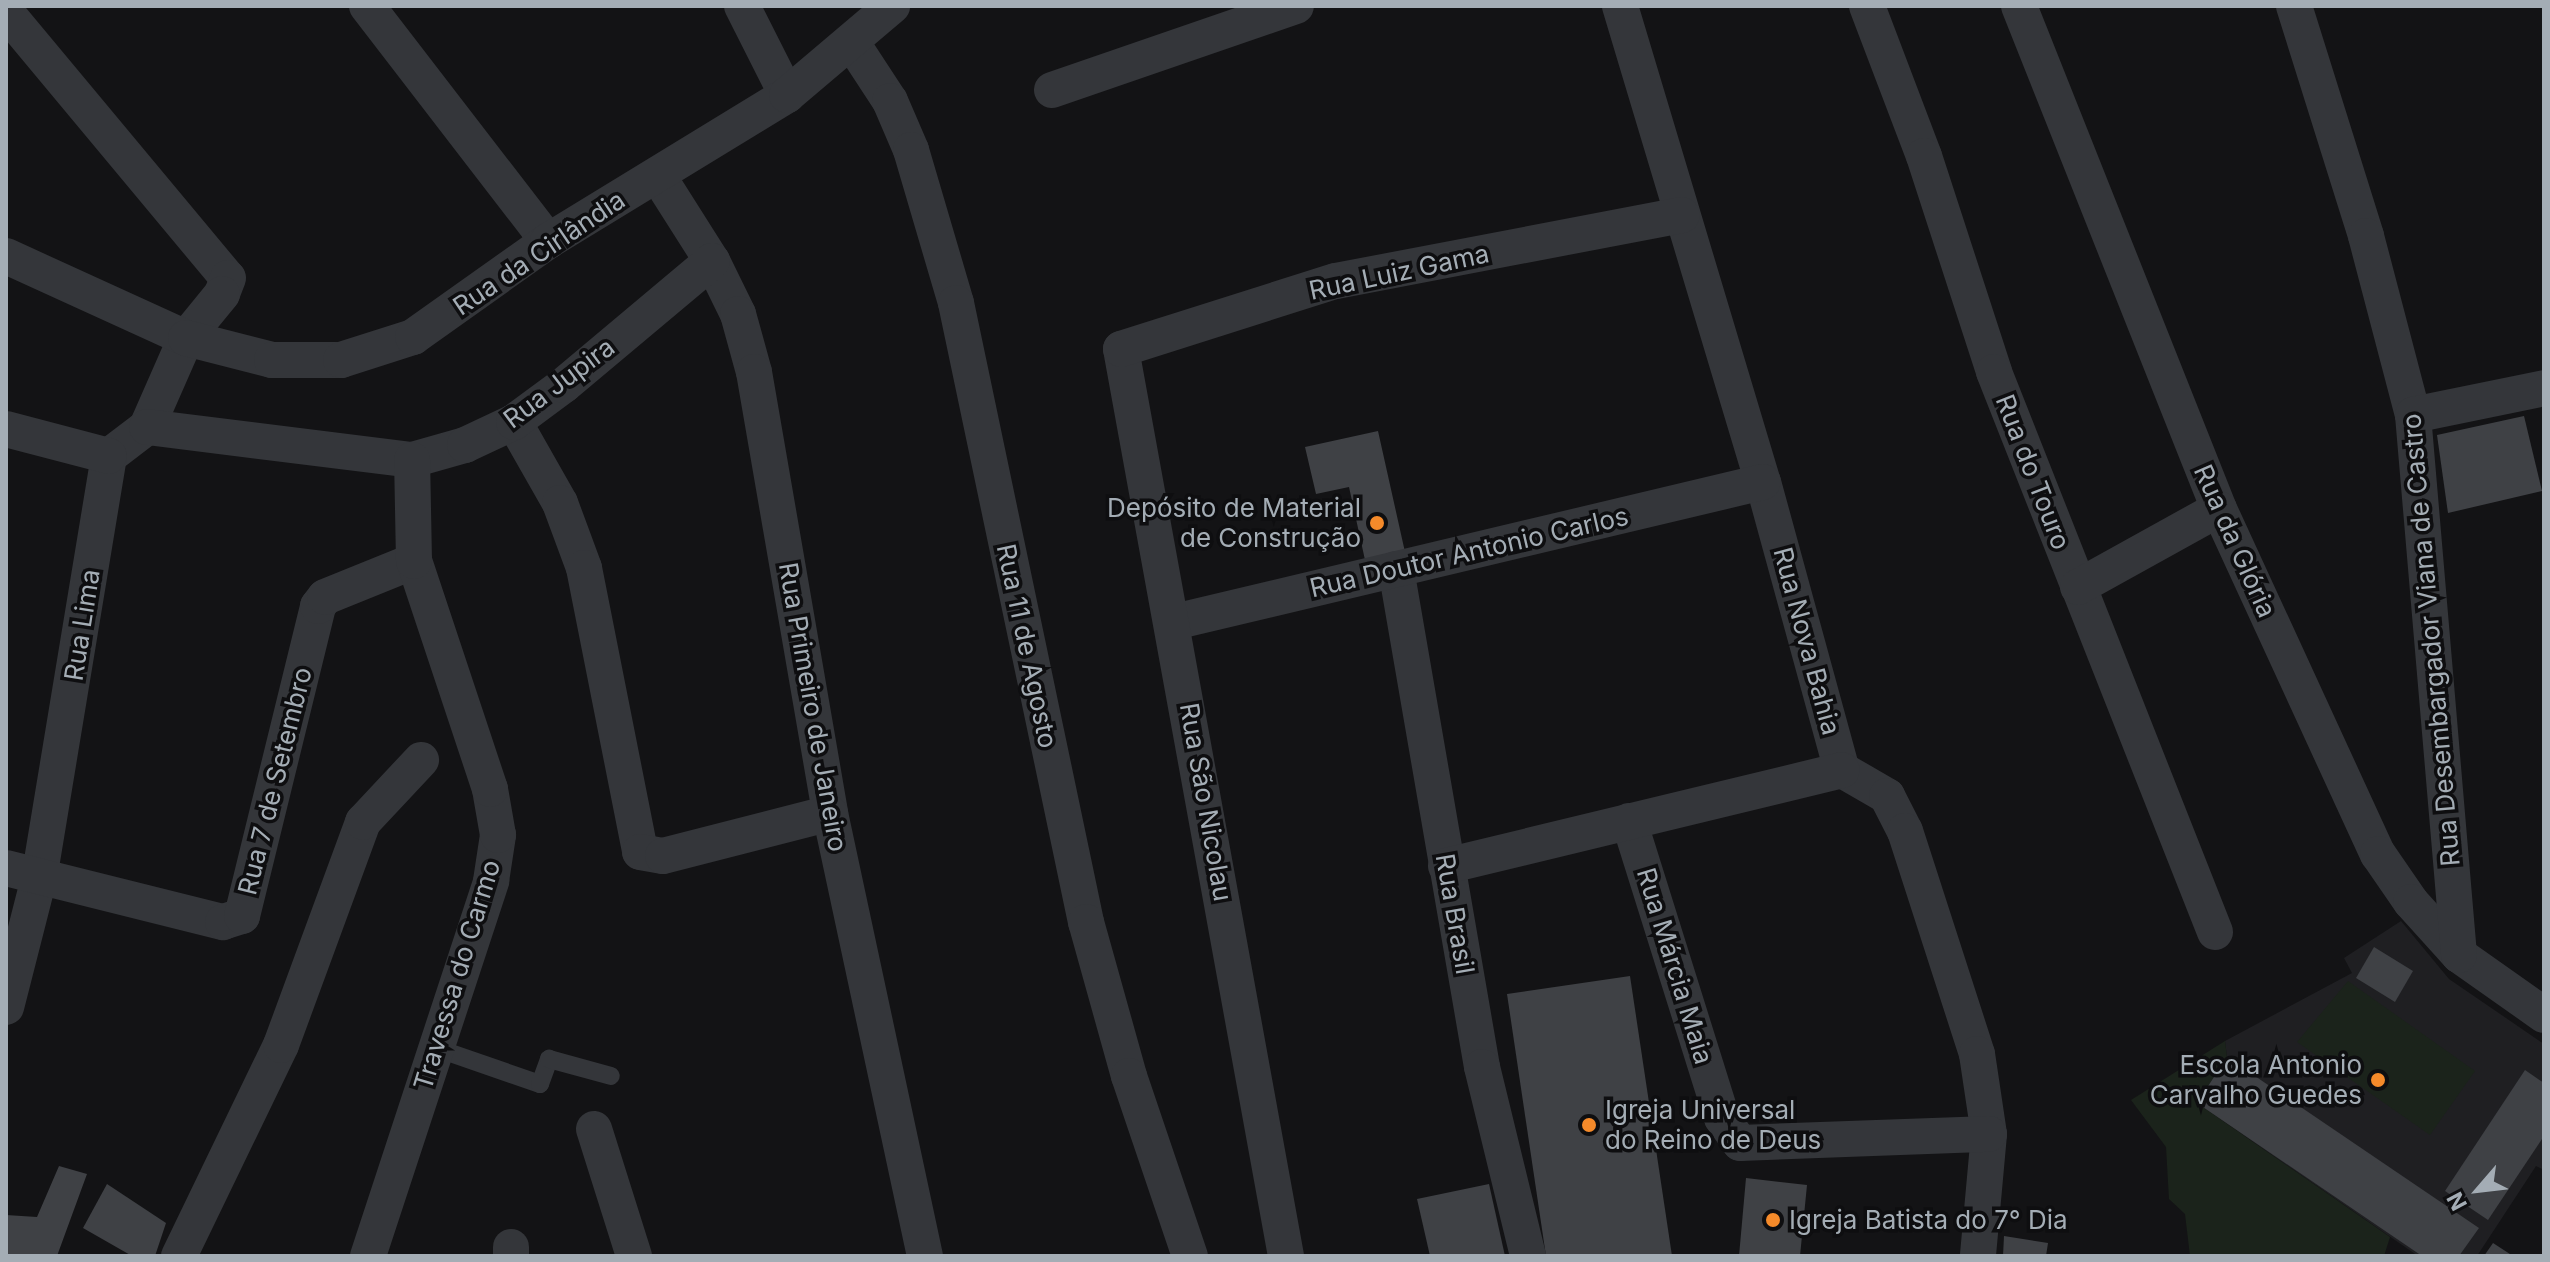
<!DOCTYPE html>
<meta charset="utf-8">
<style>
body{margin:0}
#map{position:relative;width:2550px;height:1262px;overflow:hidden;background:#131315;font-family:Inter,sans-serif}
div>[style]{position:absolute}
.built>*{inset:0;background:#1f1f22}
.green>*{inset:0;background:#1b231b}
.building>*{inset:0;background:#3f4145}
.service>*{height:18px;margin:-9px;padding:0 9px;transform-origin:9px;border-radius:9px;background:#34363a}
.minor>*{height:36px;margin:-18px;padding:0 18px;transform-origin:18px;border-radius:18px;background:#34363a}
.dots>*{width:22px;height:22px;translate:-50% -50%;box-sizing:border-box;border:4px solid #0e0e10;border-radius:50%}
span{translate:-50% -50%;white-space:nowrap;text-align:center;line-height:1.15;-webkit-text-stroke:7px #0e0e10;paint-order:stroke}
.street-label{font-size:26px;color:#a4adb5}
.poi-label{font-size:26px;color:#a4adb5}
.right{translate:-100% -50%;text-align:right}
.left{translate:0 -50%;text-align:left}
.frame{position:absolute;inset:0;border:8px solid #a4adb5;pointer-events:none}
.north{position:absolute;left:2438px;top:1150px;width:80px;height:80px;-webkit-text-stroke:6px #0e0e10;paint-order:stroke;rotate:242deg;font-size:22px;font-weight:700;line-height:32px;text-align:center;color:#a4adb5}
.north::after{content:'';display:block;margin:auto;width:28px;height:36px;background:#a4adb5;clip-path:polygon(50% 0,100% 100%,50% 72%,0 100%)}
</style>
<div id="map">
<div class="built">
<i style="clip-path:polygon(2401px 921px,2449px 979px,2544px 1044px,2544px 1170px,2536px 1166px,2477px 1256px,2418px 1256px,2197px 1103px,2227px 1057px,2225px 1041px,2352px 973px,2344px 958px)"></i>
</div>
<div class="green">
<i style="clip-path:polygon(2348px 981px,2475px 1071px,2430px 1135px,2297px 1042px)"></i>
<i style="clip-path:polygon(2225px 1041px,2227px 1057px,2197px 1103px,2390px 1237px,2384px 1256px,2190px 1256px,2185px 1214px,2169px 1199px,2166px 1147px,2131px 1100px)"></i>
</div>
<div class="building">
<i style="clip-path:polygon(2524px 416px,2542px 491px,2448px 513px,2437px 435px)"></i>
<i style="clip-path:polygon(1378px 431px,1405px 552px,1365px 560px,1349px 487px,1316px 494px,1305px 447px)"></i>
<i style="clip-path:polygon(2374px 947px,2413px 971px,2395px 1002px,2356px 978px)"></i>
<i style="clip-path:polygon(1630px 976px,1672px 1256px,1546px 1256px,1507px 994px)"></i>
<i style="clip-path:polygon(2227px 1057px,2479px 1228px,2459px 1256px,2422px 1256px,2197px 1103px)"></i>
<i style="clip-path:polygon(2525px 1070px,2544px 1083px,2544px 1136px,2488px 1220px,2445px 1191px)"></i>
<i style="clip-path:polygon(59px 1166px,87px 1174px,57px 1256px,6px 1256px,6px 1215px,37px 1217px)"></i>
<i style="clip-path:polygon(1746px 1178px,1807px 1185px,1800px 1256px,1739px 1256px)"></i>
<i style="clip-path:polygon(107px 1184px,166px 1223px,155px 1256px,132px 1256px,83px 1228px)"></i>
<i style="clip-path:polygon(1489px 1184px,1505px 1256px,1430px 1256px,1417px 1199px)"></i>
<i style="clip-path:polygon(2004px 1236px,2048px 1243px,2046px 1256px,2003px 1256px)"></i>
<i style="clip-path:polygon(2493px 1243px,2513px 1256px,2484px 1256px)"></i>
</div>
<div class="service">
<i style="left:436px;top:1048px;width:110px;rotate:19.1deg"></i>
<i style="left:540px;top:1084px;width:27px;rotate:-70deg"></i>
<i style="left:549px;top:1059px;width:64px;rotate:15.3deg"></i>
</div>
<div class="minor">
<i style="left:367px;top:6px;width:297px;rotate:52.4deg"></i>
<i style="left:742px;top:6px;width:100px;rotate:63.2deg"></i>
<i style="left:1620px;top:6px;width:497px;rotate:73.3deg"></i>
<i style="left:1763px;top:482px;width:299px;rotate:74.7deg"></i>
<i style="left:1842px;top:770px;width:52px;rotate:30deg"></i>
<i style="left:1887px;top:796px;width:39px;rotate:63deg"></i>
<i style="left:1905px;top:831px;width:234px;rotate:72.1deg"></i>
<i style="left:1977px;top:1054px;width:81px;rotate:81.5deg"></i>
<i style="left:1989px;top:1134px;width:122px;rotate:95.2deg"></i>
<i style="left:1867px;top:6px;width:160px;rotate:69.2deg"></i>
<i style="left:1924px;top:156px;width:227px;rotate:72deg"></i>
<i style="left:1994px;top:372px;width:602px;rotate:68.46deg"></i>
<i style="left:2019px;top:6px;width:541px;rotate:68.32deg"></i>
<i style="left:2219px;top:509px;width:380px;rotate:65.3deg"></i>
<i style="left:2378px;top:854px;width:58px;rotate:55.5deg"></i>
<i style="left:2411px;top:902px;width:72px;rotate:47.8deg"></i>
<i style="left:2459px;top:955px;width:104px;rotate:35.2deg"></i>
<i style="left:2294px;top:6px;width:241px;rotate:72.6deg"></i>
<i style="left:2366px;top:236px;width:185px;rotate:75.3deg"></i>
<i style="left:2413px;top:415px;width:542px;rotate:85.13deg"></i>
<i style="left:6px;top:12px;width:346px;rotate:50.2deg"></i>
<i style="left:228px;top:278px;width:17px;rotate:111deg"></i>
<i style="left:222px;top:294px;width:57px;rotate:129.3deg"></i>
<i style="left:186px;top:338px;width:97px;rotate:113.7deg"></i>
<i style="left:147px;top:427px;width:48px;rotate:142.7deg"></i>
<i style="left:109px;top:456px;width:428px;rotate:99.4deg"></i>
<i style="left:39px;top:878px;width:133px;rotate:104.3deg"></i>
<i style="left:852px;top:43px;width:69px;rotate:56.8deg"></i>
<i style="left:890px;top:101px;width:53px;rotate:66.8deg"></i>
<i style="left:911px;top:150px;width:159px;rotate:73.6deg"></i>
<i style="left:956px;top:303px;width:633px;rotate:78.14deg"></i>
<i style="left:1086px;top:922px;width:160px;rotate:74.4deg"></i>
<i style="left:1129px;top:1076px;width:190px;rotate:71.3deg"></i>
<i style="left:1052px;top:90px;width:258px;rotate:-19deg"></i>
<i style="left:658px;top:176px;width:101px;rotate:57.6deg"></i>
<i style="left:712px;top:261px;width:59px;rotate:63.9deg"></i>
<i style="left:738px;top:314px;width:60px;rotate:74.6deg"></i>
<i style="left:754px;top:372px;width:448px;rotate:80.2deg"></i>
<i style="left:830px;top:813px;width:453px;rotate:77.9deg"></i>
<i style="left:6px;top:256px;width:198px;rotate:24.5deg"></i>
<i style="left:186px;top:338px;width:89px;rotate:14.3deg"></i>
<i style="left:272px;top:360px;width:69px"></i>
<i style="left:341px;top:360px;width:76px;rotate:-17.7deg"></i>
<i style="left:413px;top:337px;width:166px;rotate:-35.4deg"></i>
<i style="left:548px;top:241px;width:280px;rotate:-31.4deg"></i>
<i style="left:787px;top:95px;width:138px;rotate:-40.3deg"></i>
<i style="left:2413px;top:415px;width:134px;rotate:-11.6deg"></i>
<i style="left:514px;top:422px;width:93px;rotate:60.4deg"></i>
<i style="left:560px;top:503px;width:69px;rotate:69.7deg"></i>
<i style="left:584px;top:568px;width:289px;rotate:78.8deg"></i>
<i style="left:640px;top:852px;width:23px;rotate:10deg"></i>
<i style="left:663px;top:856px;width:172px;rotate:-14.4deg"></i>
<i style="left:147px;top:427px;width:267px;rotate:7.1deg"></i>
<i style="left:412px;top:460px;width:55px;rotate:-15.8deg"></i>
<i style="left:465px;top:445px;width:54px;rotate:-25.1deg"></i>
<i style="left:514px;top:422px;width:62px;rotate:-36.5deg"></i>
<i style="left:564px;top:385px;width:193px;rotate:-40deg"></i>
<i style="left:6px;top:429px;width:106px;rotate:14.7deg"></i>
<i style="left:1396px;top:569px;width:505px;rotate:80.2deg"></i>
<i style="left:1482px;top:1067px;width:195px;rotate:76.3deg"></i>
<i style="left:2078px;top:587px;width:161px;rotate:-29deg"></i>
<i style="left:1174px;top:622px;width:605px;rotate:-13.37deg"></i>
<i style="left:1629px;top:821px;width:311px;rotate:72.6deg"></i>
<i style="left:1722px;top:1118px;width:31px;rotate:54deg"></i>
<i style="left:1740px;top:1143px;width:249px;rotate:-2.1deg"></i>
<i style="left:1446px;top:866px;width:407px;rotate:-13.6deg"></i>
<i style="left:6px;top:868px;width:224px;rotate:14deg"></i>
<i style="left:223px;top:922px;width:20px;rotate:-18deg"></i>
<i style="left:242px;top:916px;width:319px;rotate:-76.2deg"></i>
<i style="left:318px;top:606px;width:11px;rotate:-52deg"></i>
<i style="left:325px;top:597px;width:96px;rotate:-22deg"></i>
<i style="left:594px;top:1129px;width:133px;rotate:72.5deg"></i>
<i style="left:511px;top:1247px;width:9px;rotate:90deg"></i>
<i style="left:179px;top:1256px;width:234px;rotate:-64.2deg"></i>
<i style="left:281px;top:1045px;width:238px;rotate:-69.8deg"></i>
<i style="left:363px;top:822px;width:85px;rotate:-46.9deg"></i>
<i style="left:368px;top:1256px;width:395px;rotate:-71.8deg"></i>
<i style="left:491px;top:881px;width:47px;rotate:-81.3deg"></i>
<i style="left:498px;top:835px;width:47px;rotate:-99.9deg"></i>
<i style="left:490px;top:789px;width:240px;rotate:-108.4deg"></i>
<i style="left:414px;top:561px;width:101px;rotate:-91.1deg"></i>
<i style="left:1286px;top:1256px;width:922px;rotate:-100.31deg"></i>
<i style="left:1121px;top:349px;width:225px;rotate:-17.6deg"></i>
<i style="left:1336px;top:281px;width:352px;rotate:-10.8deg"></i>
</div>
<div class="dots">
<i style="left:1377px;top:523px;background:#f58a2a"></i>
<i style="left:2378px;top:1080px;background:#f58a2a"></i>
<i style="left:1589px;top:1125px;background:#f58a2a"></i>
<i style="left:1773px;top:1220px;background:#f58a2a"></i>
</div>
<div class="street-label">
<span style="left:539px;top:253px;rotate:-34deg">Rua da Cirlândia</span>
<span style="left:1399px;top:272px;rotate:-12deg">Rua Luiz Gama</span>
<span style="left:559px;top:383px;rotate:-37deg">Rua Jupira</span>
<span style="left:2033px;top:472px;rotate:69deg">Rua do Touro</span>
<span style="left:2235px;top:541px;rotate:66deg">Rua da Glória</span>
<span style="left:1469px;top:552px;rotate:-13deg">Rua Doutor Antonio Carlos</span>
<span style="left:82px;top:625px;rotate:-81deg">Rua Lima</span>
<span style="left:2431px;top:640px;rotate:-95deg">Rua Desembargador Viana de Castro</span>
<span style="left:1807px;top:641px;rotate:75deg">Rua Nova Bahia</span>
<span style="left:1027px;top:646px;rotate:78deg">Rua 11 de Agosto</span>
<span style="left:813px;top:707px;rotate:80deg">Rua Primeiro de Janeiro</span>
<span style="left:275px;top:781px;rotate:-76deg">Rua 7 de Setembro</span>
<span style="left:1206px;top:802px;rotate:80deg">Rua São Nicolau</span>
<span style="left:1455px;top:914px;rotate:80deg">Rua Brasil</span>
<span style="left:1675px;top:966px;rotate:73deg">Rua Márcia Maia</span>
<span style="left:457px;top:975px;rotate:-73deg">Travessa do Carmo</span>
</div>
<div class="poi-label">
<span class="right" style="left:1361px;top:523px">Depósito de Material<br>de Construção</span>
<span class="right" style="left:2362px;top:1080px">Escola Antonio<br>Carvalho Guedes</span>
<span class="left" style="left:1605px;top:1125px">Igreja Universal<br>do Reino de Deus</span>
<span class="left" style="left:1789px;top:1220px">Igreja Batista do 7° Dia</span>
</div>
<div class="frame"></div>
<div class="north">N</div>
</div>
